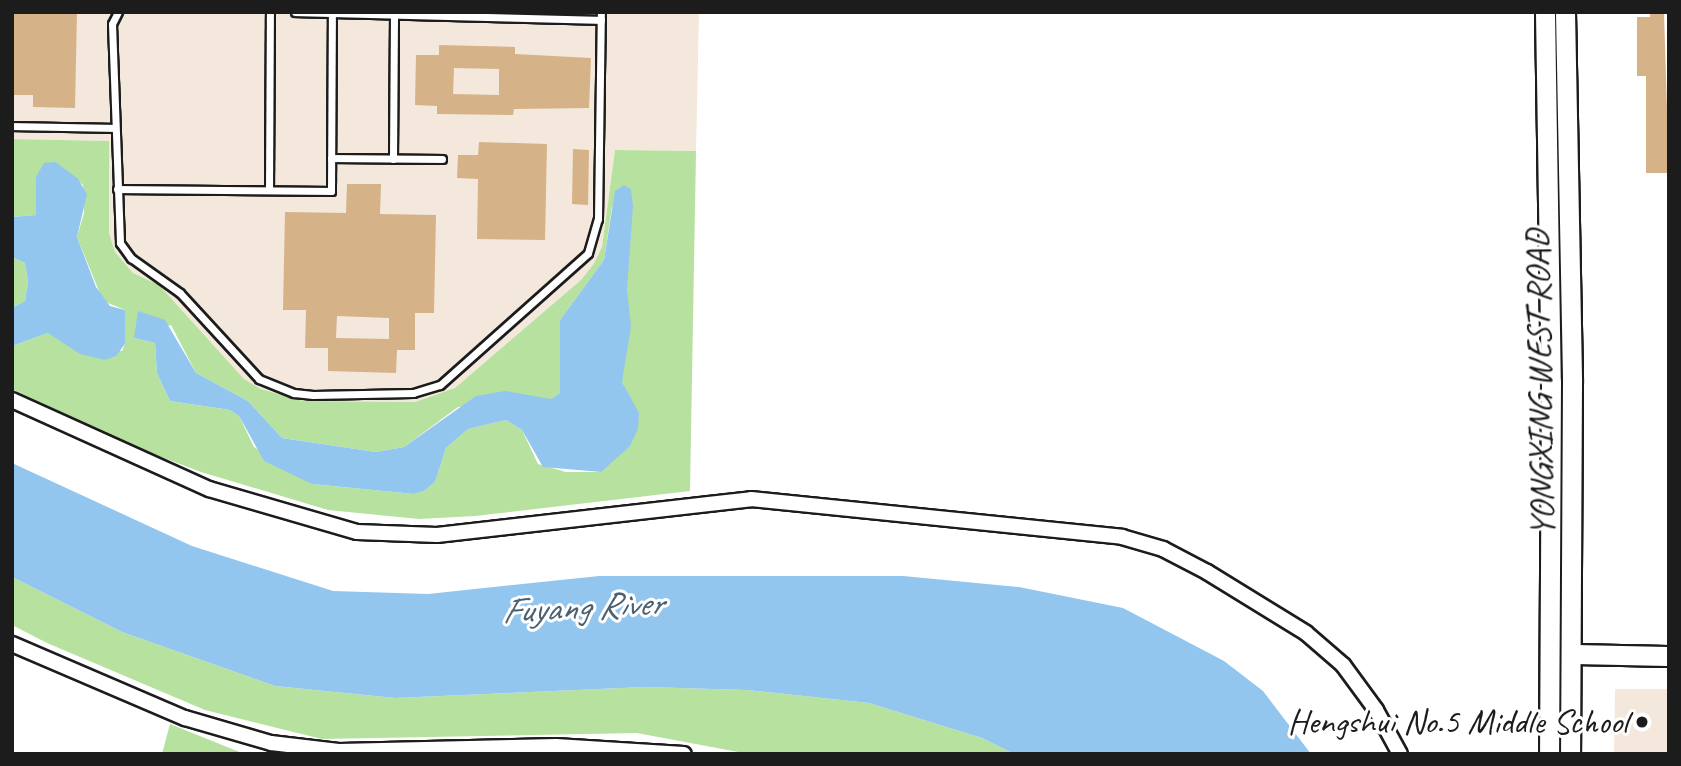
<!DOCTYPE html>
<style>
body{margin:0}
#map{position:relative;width:1681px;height:766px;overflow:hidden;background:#fff;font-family:Caveat,sans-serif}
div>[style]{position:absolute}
.built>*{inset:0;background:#f3e8db}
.green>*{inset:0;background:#b7e19f}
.water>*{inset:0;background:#92c6ef}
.building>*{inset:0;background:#d6b288}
.roads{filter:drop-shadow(2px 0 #1c1c1c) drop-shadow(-2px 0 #1c1c1c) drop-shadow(0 2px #1c1c1c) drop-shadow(0 -2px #1c1c1c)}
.lane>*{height:7px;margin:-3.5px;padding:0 3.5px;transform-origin:3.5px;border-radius:3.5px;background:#fff}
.street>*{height:14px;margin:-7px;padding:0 7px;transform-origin:7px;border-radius:7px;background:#fff}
.secondary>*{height:19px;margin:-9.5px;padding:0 9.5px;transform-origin:9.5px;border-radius:9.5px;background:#fff}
.dots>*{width:19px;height:19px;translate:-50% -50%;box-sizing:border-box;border:4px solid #fff;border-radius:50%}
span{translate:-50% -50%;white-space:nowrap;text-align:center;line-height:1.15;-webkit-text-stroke:6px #fff;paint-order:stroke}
.street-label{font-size:35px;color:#1c1c1c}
.poi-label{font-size:35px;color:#1c1c1c}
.right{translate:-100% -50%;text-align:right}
.water-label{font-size:37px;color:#4b6070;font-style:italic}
.frame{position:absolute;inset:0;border:14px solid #1c1c1c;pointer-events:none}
</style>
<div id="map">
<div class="built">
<i style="clip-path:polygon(12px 12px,699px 12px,696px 151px,615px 150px,602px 247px,593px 265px,581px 280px,455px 388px,415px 402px,303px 401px,261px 389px,244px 379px,159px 285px,133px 273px,115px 252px,109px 234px,109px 141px,12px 139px)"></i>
<i style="clip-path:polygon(1615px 689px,1669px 689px,1669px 754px,1614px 754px)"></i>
</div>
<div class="green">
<i style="clip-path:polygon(evenodd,12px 139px,109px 141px,109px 233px,115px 252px,133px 273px,159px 285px,244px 379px,261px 389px,303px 401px,415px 402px,455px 388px,581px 280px,593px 265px,602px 247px,615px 150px,696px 151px,690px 491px,475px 516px,419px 519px,328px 510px,201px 472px,130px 445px,12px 389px,12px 346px,48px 333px,122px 351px,125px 344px,125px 310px,103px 301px,77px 237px,84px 213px,83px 185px,56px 162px,36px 177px,36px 215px,12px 217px,12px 139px,631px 189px,621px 367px,622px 382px,634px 406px,601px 472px,566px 472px,538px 464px,522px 430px,506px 420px,468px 429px,446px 448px,435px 482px,424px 491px,414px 494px,312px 484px,254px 447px,239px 416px,230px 410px,170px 401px,157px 373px,155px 343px,134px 338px,171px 325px,196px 373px,248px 401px,282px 438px,376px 452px,404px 447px,458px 407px,551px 399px,560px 393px,560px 320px,604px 260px,612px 207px,631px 189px)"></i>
<i style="clip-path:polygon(12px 257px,25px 263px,28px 282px,25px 301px,12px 308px)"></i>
<i style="clip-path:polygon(12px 577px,122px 632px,275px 686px,395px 698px,645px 687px,747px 690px,869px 703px,982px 738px,1014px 754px,749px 754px,637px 733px,322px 739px,205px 710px,47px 643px,12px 625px)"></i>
<i style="clip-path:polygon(170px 724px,242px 753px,244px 754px,162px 754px)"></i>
</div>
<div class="water">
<i style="clip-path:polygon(56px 162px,78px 179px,87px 194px,77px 237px,96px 287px,110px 306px,125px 310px,125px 344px,116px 356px,105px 360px,80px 354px,48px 333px,12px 346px,12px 308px,25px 301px,28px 282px,25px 263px,12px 257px,12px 217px,36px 215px,36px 177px,44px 163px)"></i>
<i style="clip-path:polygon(624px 185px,631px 189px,633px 206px,627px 290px,631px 326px,622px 382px,639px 413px,638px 429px,630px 446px,601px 472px,543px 467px,522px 430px,506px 420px,468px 429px,446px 448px,435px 482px,424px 491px,414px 494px,312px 484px,264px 461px,239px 416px,230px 410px,170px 401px,157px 373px,155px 343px,134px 338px,138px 311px,165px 320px,196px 373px,248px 401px,282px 438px,376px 452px,404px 447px,476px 396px,505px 391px,551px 399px,560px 393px,560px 320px,604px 260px,615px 191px)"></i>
<i style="clip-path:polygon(12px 463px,192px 546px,333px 591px,428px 594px,599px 576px,903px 576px,1019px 587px,1123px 608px,1224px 661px,1263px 691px,1311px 754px,1014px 754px,982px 738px,869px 703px,747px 690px,645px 687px,395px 698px,275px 686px,122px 632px,12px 577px)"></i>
</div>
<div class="building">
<i style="clip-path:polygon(12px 12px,77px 12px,75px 108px,33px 107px,33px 95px,12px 95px)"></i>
<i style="clip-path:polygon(1650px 12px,1664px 12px,1669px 173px,1646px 173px,1646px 76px,1637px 76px,1637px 17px,1650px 17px)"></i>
<i style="clip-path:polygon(evenodd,439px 45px,515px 47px,515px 54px,591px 58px,589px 108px,514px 109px,513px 115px,437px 114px,437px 106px,415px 105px,416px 55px,439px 55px,439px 45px,454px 68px,499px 69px,499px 95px,453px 94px,454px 68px)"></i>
<i style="clip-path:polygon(479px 142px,547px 144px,545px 240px,477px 239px,478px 179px,457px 178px,458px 155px,478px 155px)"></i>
<i style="clip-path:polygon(573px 149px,589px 150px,588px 205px,572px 204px)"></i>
<i style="clip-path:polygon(evenodd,347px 184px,381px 184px,380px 214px,436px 215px,434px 313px,415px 313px,415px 350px,397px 350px,396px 373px,328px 371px,328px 348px,305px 348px,306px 310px,283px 310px,285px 212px,346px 213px,347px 184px,337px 316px,389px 318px,389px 339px,336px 338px,337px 316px)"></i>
</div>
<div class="roads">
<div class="lane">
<i style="left:118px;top:12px;width:13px;rotate:117deg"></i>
<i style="left:112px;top:24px;width:219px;rotate:87.9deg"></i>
<i style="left:120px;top:243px;width:19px;rotate:54deg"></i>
<i style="left:131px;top:258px;width:60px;rotate:35.5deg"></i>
<i style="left:180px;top:293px;width:117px;rotate:47.4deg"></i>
<i style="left:259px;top:379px;width:38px;rotate:22deg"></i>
<i style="left:294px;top:393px;width:19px;rotate:6deg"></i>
<i style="left:313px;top:395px;width:100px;rotate:-1.1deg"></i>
<i style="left:413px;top:393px;width:28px;rotate:-17deg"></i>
<i style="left:440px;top:385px;width:198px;rotate:-41.7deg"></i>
<i style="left:588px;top:253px;width:35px;rotate:-74deg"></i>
<i style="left:598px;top:219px;width:207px;rotate:-89.2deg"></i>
<i style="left:295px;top:12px;width:306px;rotate:1.5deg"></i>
<i style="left:12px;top:126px;width:103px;rotate:1.1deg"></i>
<i style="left:331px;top:158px;width:111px;rotate:0.5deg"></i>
<i style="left:393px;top:159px;width:146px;rotate:-89.6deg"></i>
<i style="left:117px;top:189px;width:214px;rotate:0.5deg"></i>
<i style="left:331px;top:191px;width:179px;rotate:-89.7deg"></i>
<i style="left:269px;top:190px;width:178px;rotate:-89.7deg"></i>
</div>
<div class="street">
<i style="left:12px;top:400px;width:216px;rotate:24.3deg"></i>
<i style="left:209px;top:489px;width:154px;rotate:16.2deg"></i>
<i style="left:357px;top:532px;width:80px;rotate:2.1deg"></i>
<i style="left:437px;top:535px;width:316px;rotate:-6.5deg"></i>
<i style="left:751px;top:499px;width:373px;rotate:5.8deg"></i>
<i style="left:1122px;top:537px;width:43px;rotate:16.3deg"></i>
<i style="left:1163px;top:549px;width:50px;rotate:27.6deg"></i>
<i style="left:1207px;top:572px;width:116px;rotate:31.6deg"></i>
<i style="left:1306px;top:633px;width:49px;rotate:40.9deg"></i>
<i style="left:1343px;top:665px;width:56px;rotate:53.7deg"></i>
<i style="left:1376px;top:710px;width:50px;rotate:61.4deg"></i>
<i style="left:12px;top:644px;width:188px;rotate:23.2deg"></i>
<i style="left:185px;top:718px;width:90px;rotate:16.2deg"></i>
<i style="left:271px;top:743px;width:68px;rotate:6.7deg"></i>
<i style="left:339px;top:751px;width:217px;rotate:-1.3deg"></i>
<i style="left:556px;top:746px;width:128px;rotate:3.6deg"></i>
</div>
<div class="secondary">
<i style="left:1545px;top:12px;width:370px;rotate:89.1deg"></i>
<i style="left:1551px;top:382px;width:372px;rotate:90.3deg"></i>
<i style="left:1565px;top:12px;width:370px;rotate:88.9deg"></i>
<i style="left:1572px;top:382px;width:372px;rotate:90.3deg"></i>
<i style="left:1573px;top:654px;width:96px;rotate:1.2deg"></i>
</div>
</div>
<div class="dots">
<i style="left:1642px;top:722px;background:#1c1c1c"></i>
</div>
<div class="street-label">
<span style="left:1540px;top:383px;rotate:-91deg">YONGXING WEST ROAD</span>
</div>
<div class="poi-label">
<span class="right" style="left:1628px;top:722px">Hengshui No.5 Middle School</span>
</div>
<div class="water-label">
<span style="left:582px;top:607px;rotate:-3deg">Fuyang River</span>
</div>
<div class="frame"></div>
</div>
